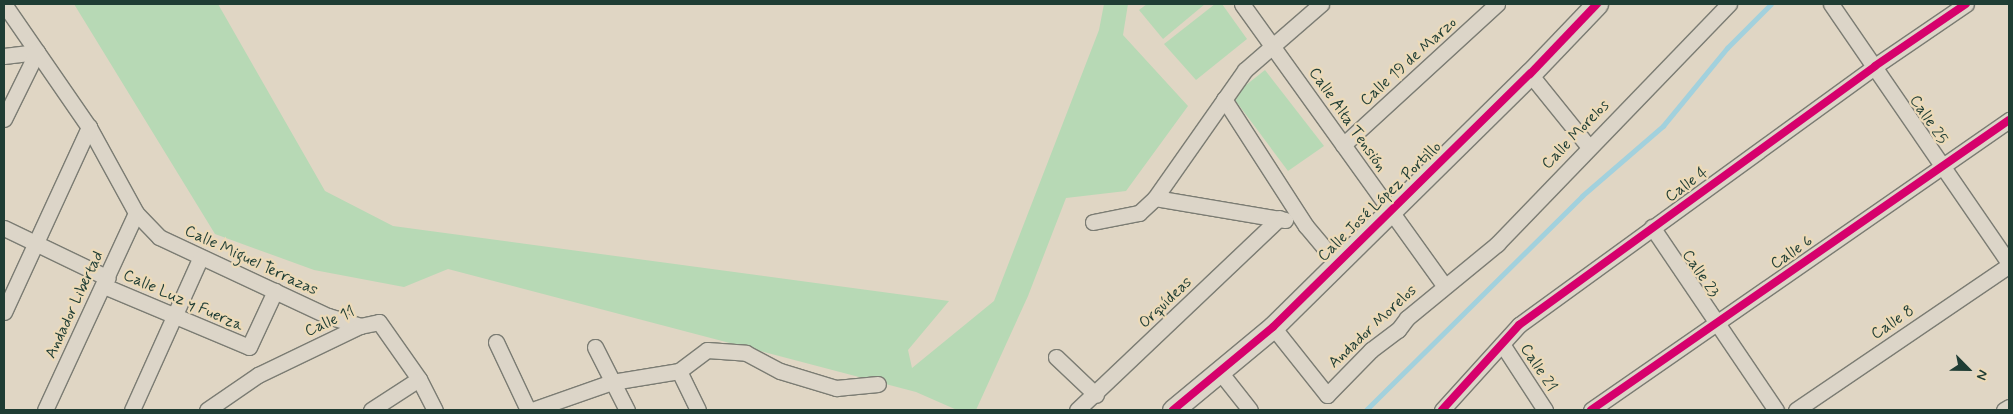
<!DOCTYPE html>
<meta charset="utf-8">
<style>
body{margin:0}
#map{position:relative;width:2013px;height:414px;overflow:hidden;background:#e0d6c4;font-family:Mynerve,sans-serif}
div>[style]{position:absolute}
.green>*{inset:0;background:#b7d9b5}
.stream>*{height:4.5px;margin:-2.25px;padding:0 2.25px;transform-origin:2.25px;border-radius:2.25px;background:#a2d1dd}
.roads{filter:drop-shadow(1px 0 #7b7c73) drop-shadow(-1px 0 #7b7c73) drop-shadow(0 1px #7b7c73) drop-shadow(0 -1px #7b7c73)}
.street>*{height:15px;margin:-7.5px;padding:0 7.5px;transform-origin:7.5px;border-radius:7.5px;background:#dcd5c8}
.secondary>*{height:21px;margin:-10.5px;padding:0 10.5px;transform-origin:10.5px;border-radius:10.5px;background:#dcd5c8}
.cycleway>*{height:8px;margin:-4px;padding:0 4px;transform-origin:4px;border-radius:4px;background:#d6006c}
span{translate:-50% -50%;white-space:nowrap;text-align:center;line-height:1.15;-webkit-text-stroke:4.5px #ecdab8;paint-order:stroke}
.street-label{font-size:16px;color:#1f3d34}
.frame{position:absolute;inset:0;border:5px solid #1f3d34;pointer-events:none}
.north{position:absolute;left:1943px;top:344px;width:50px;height:50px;-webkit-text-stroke:4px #ecdab8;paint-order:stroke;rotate:113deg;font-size:14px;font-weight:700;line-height:20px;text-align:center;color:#1f3d34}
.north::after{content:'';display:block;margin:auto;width:18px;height:22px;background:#1f3d34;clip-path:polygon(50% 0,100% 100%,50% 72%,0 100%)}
</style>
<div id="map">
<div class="green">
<i style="clip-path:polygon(74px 4px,218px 4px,325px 191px,393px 226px,949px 301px,908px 350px,912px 368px,994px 301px,1099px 30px,1104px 4px,1128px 4px,1123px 35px,1188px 106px,1126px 191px,1066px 198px,1028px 296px,976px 410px,957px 410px,916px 392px,448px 269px,404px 287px,314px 270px,215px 234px)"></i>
<i style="clip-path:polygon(1147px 4px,1205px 4px,1163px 39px,1139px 10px)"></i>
<i style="clip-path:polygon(1215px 4px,1222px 4px,1247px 39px,1196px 80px,1164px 44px)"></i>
<i style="clip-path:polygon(1265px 70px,1324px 146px,1288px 171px,1232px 96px)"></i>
</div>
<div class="stream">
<i style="left:1366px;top:410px;width:304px;rotate:-44.7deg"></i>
<i style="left:1582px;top:196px;width:107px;rotate:-40.8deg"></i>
<i style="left:1663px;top:126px;width:101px;rotate:-50.6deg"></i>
<i style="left:1727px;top:48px;width:62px;rotate:-45deg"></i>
</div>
<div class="roads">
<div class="street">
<i style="left:4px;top:4px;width:150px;rotate:55.4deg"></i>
<i style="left:89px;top:127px;width:98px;rotate:61.3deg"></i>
<i style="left:136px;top:213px;width:33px;rotate:46deg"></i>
<i style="left:159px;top:237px;width:187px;rotate:25.1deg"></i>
<i style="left:328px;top:316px;width:34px;rotate:17deg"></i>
<i style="left:1242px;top:4px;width:347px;rotate:54.3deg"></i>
<i style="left:1831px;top:4px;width:314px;rotate:55.5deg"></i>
<i style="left:4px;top:56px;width:33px;rotate:-7deg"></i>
<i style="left:1530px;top:74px;width:92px;rotate:51.1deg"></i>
<i style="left:1224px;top:99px;width:151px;rotate:57.2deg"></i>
<i style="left:1306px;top:226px;width:48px;rotate:50deg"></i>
<i style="left:4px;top:119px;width:75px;rotate:-63.8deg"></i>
<i style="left:1343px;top:145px;width:209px;rotate:-42.5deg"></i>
<i style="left:1155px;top:198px;width:132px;rotate:9.6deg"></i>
<i style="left:1093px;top:222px;width:47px;rotate:-11.1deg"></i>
<i style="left:1139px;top:213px;width:22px;rotate:-43deg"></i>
<i style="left:1155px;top:198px;width:156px;rotate:-54.9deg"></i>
<i style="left:1245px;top:70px;width:101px;rotate:-41deg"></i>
<i style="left:1652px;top:227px;width:221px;rotate:55.9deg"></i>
<i style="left:4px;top:228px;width:115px;rotate:25.7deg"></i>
<i style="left:104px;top:286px;width:157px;rotate:22.8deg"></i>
<i style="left:249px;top:347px;width:62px;rotate:-65.1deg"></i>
<i style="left:4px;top:312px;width:204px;rotate:-65.3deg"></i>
<i style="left:1273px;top:327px;width:87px;rotate:51.5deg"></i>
<i style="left:1327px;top:395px;width:63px;rotate:-45.6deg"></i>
<i style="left:1371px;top:350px;width:34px;rotate:-37deg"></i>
<i style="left:1398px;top:330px;width:15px;rotate:-53deg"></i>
<i style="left:1407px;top:318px;width:117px;rotate:-39.4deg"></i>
<i style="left:1497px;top:244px;width:334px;rotate:-46deg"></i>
<i style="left:496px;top:342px;width:75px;rotate:64.8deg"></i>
<i style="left:1502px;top:344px;width:79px;rotate:56.9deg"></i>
<i style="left:595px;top:347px;width:71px;rotate:63.1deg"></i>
<i style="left:1056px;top:357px;width:55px;rotate:43.5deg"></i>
<i style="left:679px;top:371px;width:43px;rotate:64deg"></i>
<i style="left:1220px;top:372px;width:48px;rotate:51.7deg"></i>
<i style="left:45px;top:410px;width:217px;rotate:-65.2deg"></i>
<i style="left:132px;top:410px;width:166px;rotate:-65.8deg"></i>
<i style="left:207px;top:410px;width:62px;rotate:-34.5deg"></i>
<i style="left:258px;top:375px;width:113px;rotate:-25.7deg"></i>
<i style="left:360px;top:326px;width:19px;rotate:-12deg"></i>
<i style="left:379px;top:322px;width:70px;rotate:54.9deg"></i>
<i style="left:419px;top:379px;width:35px;rotate:63deg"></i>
<i style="left:371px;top:410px;width:57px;rotate:-32.9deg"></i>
<i style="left:532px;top:410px;width:85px;rotate:-19.3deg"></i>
<i style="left:612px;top:382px;width:68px;rotate:-9.3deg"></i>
<i style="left:679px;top:371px;width:35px;rotate:-37deg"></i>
<i style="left:707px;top:350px;width:39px;rotate:4deg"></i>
<i style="left:746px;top:353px;width:38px;rotate:28deg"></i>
<i style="left:780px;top:371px;width:59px;rotate:16.9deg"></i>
<i style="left:836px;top:388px;width:42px;rotate:-5.4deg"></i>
<i style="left:1077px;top:410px;width:279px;rotate:-43.5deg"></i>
<i style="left:1442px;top:410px;width:115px;rotate:-47.8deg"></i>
<i style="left:1519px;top:325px;width:440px;rotate:-36deg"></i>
<i style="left:1875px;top:66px;width:110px;rotate:-34.3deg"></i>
<i style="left:1591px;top:410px;width:509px;rotate:-34.75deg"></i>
<i style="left:1796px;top:410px;width:258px;rotate:-34.2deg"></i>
<i style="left:2004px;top:410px;width:6px;rotate:-31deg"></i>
</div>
<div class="secondary">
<i style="left:1173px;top:410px;width:130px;rotate:-39.7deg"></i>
<i style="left:1273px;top:327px;width:361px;rotate:-44.6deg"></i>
<i style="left:1530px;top:74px;width:97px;rotate:-46.3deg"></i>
</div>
</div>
<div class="cycleway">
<i style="left:1173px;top:410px;width:130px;rotate:-39.7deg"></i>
<i style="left:1273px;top:327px;width:361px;rotate:-44.6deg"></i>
<i style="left:1530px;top:74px;width:97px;rotate:-46.3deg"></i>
<i style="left:1442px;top:410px;width:115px;rotate:-47.8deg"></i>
<i style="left:1519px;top:325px;width:440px;rotate:-36deg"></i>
<i style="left:1875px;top:66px;width:110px;rotate:-34.3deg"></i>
<i style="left:1591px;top:410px;width:509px;rotate:-34.75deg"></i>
</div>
<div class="street-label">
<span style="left:1409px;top:62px;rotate:-42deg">Calle 19 de Marzo</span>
<span style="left:1347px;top:120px;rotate:55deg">Calle Alta Tensión</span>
<span style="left:1928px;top:120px;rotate:56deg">Calle 25</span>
<span style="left:1576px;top:135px;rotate:-46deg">Calle Morelos</span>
<span style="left:1687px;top:185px;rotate:-36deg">Calle 4</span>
<span style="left:1380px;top:202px;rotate:-44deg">Calle José López Portillo</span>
<span style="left:1792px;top:253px;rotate:-34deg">Calle 6</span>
<span style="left:251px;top:261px;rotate:25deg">Calle Miguel Terrazas</span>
<span style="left:1700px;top:274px;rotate:56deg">Calle 23</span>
<span style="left:183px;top:301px;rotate:24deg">Calle Luz y Fuerza</span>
<span style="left:1166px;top:303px;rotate:-44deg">Orquídeas</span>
<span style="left:75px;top:305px;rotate:-65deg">Andador Libertad</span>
<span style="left:330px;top:322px;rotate:-24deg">Calle 11</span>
<span style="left:1893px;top:323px;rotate:-34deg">Calle 8</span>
<span style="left:1373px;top:327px;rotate:-43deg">Andador Morelos</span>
<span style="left:1538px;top:368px;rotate:57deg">Calle 21</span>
</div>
<div class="frame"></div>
<div class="north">N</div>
</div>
